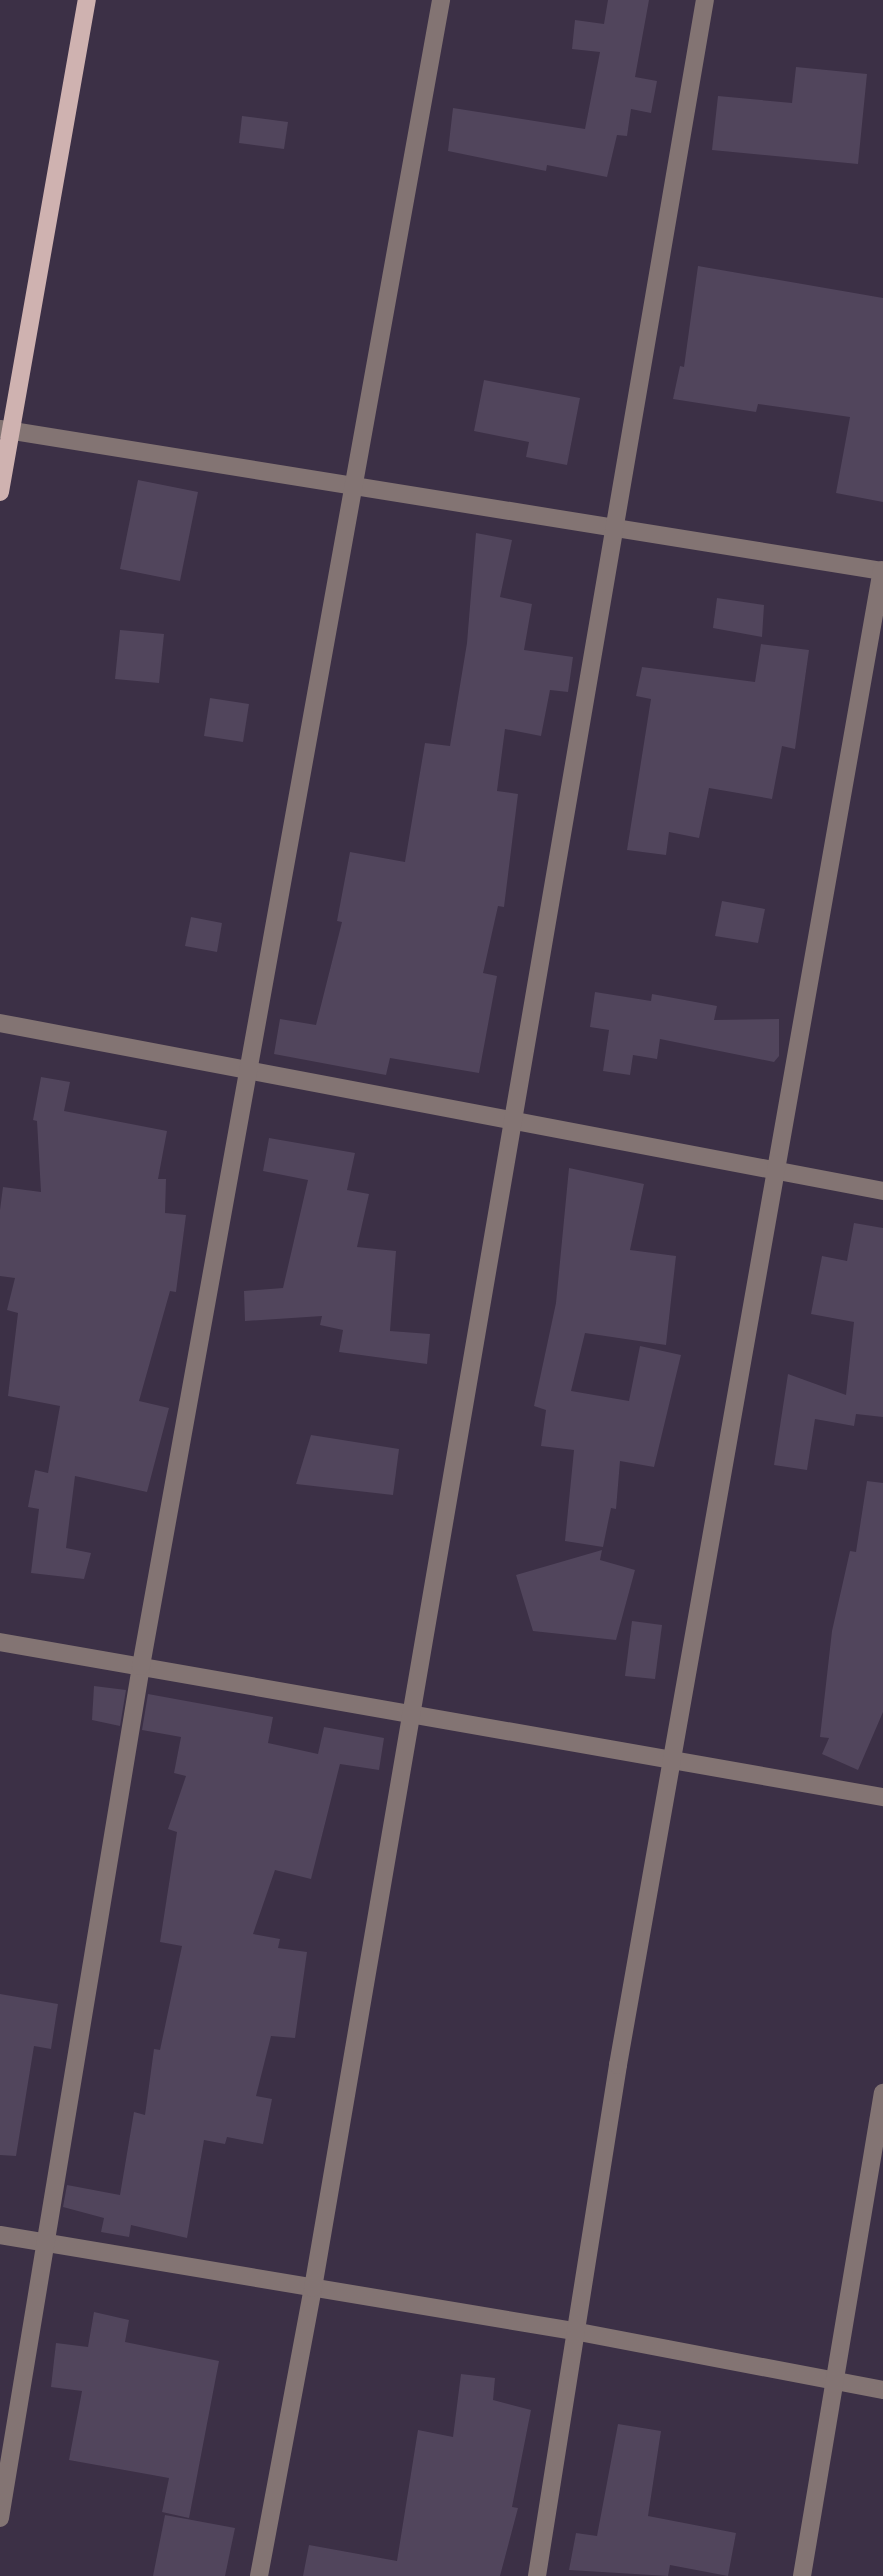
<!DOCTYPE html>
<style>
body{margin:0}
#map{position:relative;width:883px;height:2576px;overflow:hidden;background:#3c3046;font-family:Merriweather,serif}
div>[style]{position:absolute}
.building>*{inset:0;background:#51455c}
.minor>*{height:18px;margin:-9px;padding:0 9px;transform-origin:9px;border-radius:9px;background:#837473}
.major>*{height:18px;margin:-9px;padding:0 9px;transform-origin:9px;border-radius:9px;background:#cfb2b0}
span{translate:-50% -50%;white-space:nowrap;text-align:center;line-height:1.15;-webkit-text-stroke:5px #3c3046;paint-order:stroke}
</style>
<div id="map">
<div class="building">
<i style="clip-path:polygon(608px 0,649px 0,635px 77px,657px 81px,651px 113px,631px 109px,627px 136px,617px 135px,607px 177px,547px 165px,546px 171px,448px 151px,453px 108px,585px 129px,600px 52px,572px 49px,575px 20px,604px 24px)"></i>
<i style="clip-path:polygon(796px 67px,867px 74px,858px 164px,712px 150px,718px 96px,792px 103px)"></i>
<i style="clip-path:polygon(242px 116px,288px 122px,284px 149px,239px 143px)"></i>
<i style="clip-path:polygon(698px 266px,883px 298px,883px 502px,836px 493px,850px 417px,758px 404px,756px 412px,673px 399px,680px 366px,684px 367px)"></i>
<i style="clip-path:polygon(484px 380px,580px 398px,567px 465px,526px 457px,529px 442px,474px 431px)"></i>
<i style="clip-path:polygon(138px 480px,198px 492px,180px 581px,120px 569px)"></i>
<i style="clip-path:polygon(476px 533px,512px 540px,500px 597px,532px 604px,524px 650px,573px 657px,568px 692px,550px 690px,541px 736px,505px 729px,497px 791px,518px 794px,504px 907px,498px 906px,483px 973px,497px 976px,479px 1073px,390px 1058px,386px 1075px,274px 1054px,280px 1019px,316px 1025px,342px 922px,337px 921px,350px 852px,405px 862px,425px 743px,450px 746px,467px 643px)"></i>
<i style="clip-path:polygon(717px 598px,764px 605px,762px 637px,713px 628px)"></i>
<i style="clip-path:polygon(120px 630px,164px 634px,159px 683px,115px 679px)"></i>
<i style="clip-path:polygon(761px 644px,809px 650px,795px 749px,782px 746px,772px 799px,709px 788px,699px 838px,669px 832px,666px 855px,627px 850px,651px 699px,636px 696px,642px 667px,755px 682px)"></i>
<i style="clip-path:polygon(210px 698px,249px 704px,243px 742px,204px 736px)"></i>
<i style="clip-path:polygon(722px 901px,765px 909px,758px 943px,715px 936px)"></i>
<i style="clip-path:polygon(191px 917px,222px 923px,217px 952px,185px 946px)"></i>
<i style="clip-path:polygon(595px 992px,651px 1001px,652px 994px,717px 1006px,714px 1020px,779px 1019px,779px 1056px,774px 1062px,660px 1039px,657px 1059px,633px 1055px,630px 1075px,603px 1071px,609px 1030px,590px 1027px)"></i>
<i style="clip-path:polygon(41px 1077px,70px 1082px,64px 1111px,167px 1131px,158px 1179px,166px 1179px,165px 1213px,186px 1215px,176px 1292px,170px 1291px,139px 1401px,169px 1408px,147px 1492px,75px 1476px,66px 1548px,91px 1553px,84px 1579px,31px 1573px,39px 1509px,28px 1507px,35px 1470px,48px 1473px,60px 1406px,8px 1396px,18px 1313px,7px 1310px,15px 1278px,0 1276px,0 1210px,3px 1187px,41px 1192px,37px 1121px,33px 1120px)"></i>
<i style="clip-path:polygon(269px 1138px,355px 1153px,347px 1190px,369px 1194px,357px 1247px,396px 1251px,390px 1331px,430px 1334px,427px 1364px,339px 1352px,343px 1330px,320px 1325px,322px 1316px,245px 1321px,244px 1291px,283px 1288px,308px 1180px,263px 1171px)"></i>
<i style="clip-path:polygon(569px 1168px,644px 1184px,630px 1250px,676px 1256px,666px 1345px,585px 1333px,571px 1391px,629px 1401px,640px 1346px,681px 1355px,654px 1467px,620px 1461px,616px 1509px,611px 1508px,603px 1547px,565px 1541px,574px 1450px,541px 1446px,546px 1410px,534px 1406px,556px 1303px)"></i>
<i style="clip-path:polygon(854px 1223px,883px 1228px,883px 1417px,856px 1414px,854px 1426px,815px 1419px,807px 1470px,774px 1465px,788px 1374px,846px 1395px,854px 1322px,811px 1314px,822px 1256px,847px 1261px)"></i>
<i style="clip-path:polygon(311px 1435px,399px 1449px,393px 1495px,296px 1484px)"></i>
<i style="clip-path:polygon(867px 1481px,883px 1483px,883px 1712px,858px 1770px,822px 1754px,829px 1738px,820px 1737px,832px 1631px,850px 1551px,856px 1552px)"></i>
<i style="clip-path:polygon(602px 1550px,600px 1560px,635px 1570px,616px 1640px,533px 1631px,516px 1575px)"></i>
<i style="clip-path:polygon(632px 1621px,662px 1625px,655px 1679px,625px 1676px)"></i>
<i style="clip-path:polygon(94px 1686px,126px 1690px,120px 1726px,92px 1720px)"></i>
<i style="clip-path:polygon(148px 1694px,273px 1717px,268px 1743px,318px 1754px,324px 1727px,384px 1738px,379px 1770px,340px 1764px,311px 1879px,275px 1870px,253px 1934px,280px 1939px,278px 1948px,307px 1952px,295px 2038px,271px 2036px,256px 2096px,272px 2099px,263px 2144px,227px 2137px,225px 2144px,204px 2140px,187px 2238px,131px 2225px,129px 2237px,101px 2232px,104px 2218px,63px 2207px,67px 2185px,120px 2195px,134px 2112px,145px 2115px,154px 2049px,160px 2050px,182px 1946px,160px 1942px,177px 1832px,168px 1829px,186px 1776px,174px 1773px,181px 1737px,142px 1730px)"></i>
<i style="clip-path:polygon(0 1994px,58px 2004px,51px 2049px,34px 2046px,16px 2156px,0 2155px)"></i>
<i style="clip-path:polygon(94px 2312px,129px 2320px,125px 2342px,219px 2361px,189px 2518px,162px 2512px,169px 2478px,69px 2460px,82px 2391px,51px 2387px,56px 2343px,88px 2347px)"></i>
<i style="clip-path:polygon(461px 2374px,495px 2378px,493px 2400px,531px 2410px,512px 2507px,518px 2508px,500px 2576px,303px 2576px,309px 2545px,397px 2561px,418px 2430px,453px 2437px)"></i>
<i style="clip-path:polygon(618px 2424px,661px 2431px,648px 2516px,736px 2533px,728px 2576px,670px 2565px,668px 2576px,569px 2570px,576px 2533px,597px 2536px)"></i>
<i style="clip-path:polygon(165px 2515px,235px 2528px,225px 2576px,153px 2576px)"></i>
</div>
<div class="minor">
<i style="left:0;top:429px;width:894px;rotate:9.14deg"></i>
<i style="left:0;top:1023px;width:899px;rotate:10.77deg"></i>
<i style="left:0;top:1642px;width:897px;rotate:9.96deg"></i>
<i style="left:0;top:2235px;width:587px;rotate:9.51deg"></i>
<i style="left:579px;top:2332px;width:309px;rotate:10.8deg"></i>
<i style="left:0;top:2518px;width:864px;rotate:-80.6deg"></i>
<i style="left:141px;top:1666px;width:1693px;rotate:-79.79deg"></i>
<i style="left:259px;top:2576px;width:293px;rotate:-79.4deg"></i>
<i style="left:313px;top:2288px;width:2321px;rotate:-80.28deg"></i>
<i style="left:537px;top:2576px;width:517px;rotate:-80.99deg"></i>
<i style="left:618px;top:2065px;width:1518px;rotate:-79.99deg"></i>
<i style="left:802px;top:2576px;width:490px;rotate:-80.5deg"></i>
</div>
<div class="major">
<i style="left:0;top:492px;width:500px;rotate:-80deg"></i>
</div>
</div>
